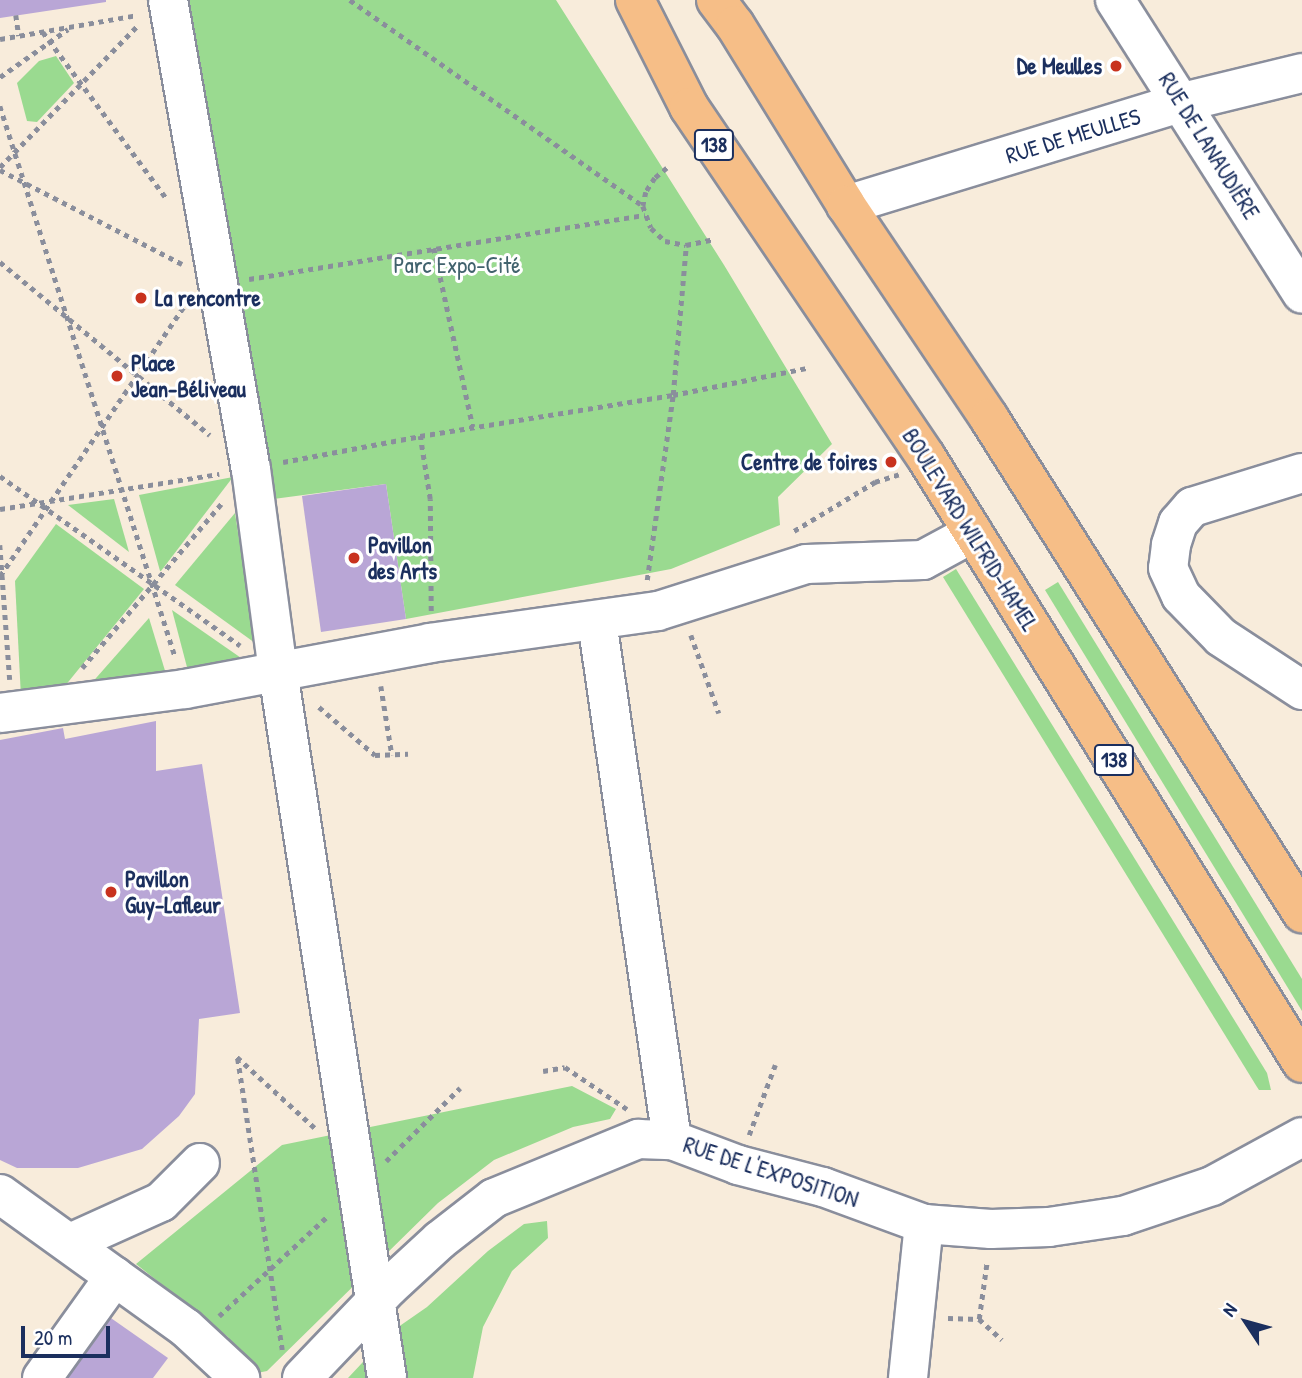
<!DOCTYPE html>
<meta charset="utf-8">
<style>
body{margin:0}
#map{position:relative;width:1302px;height:1378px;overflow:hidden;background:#f8ecdb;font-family:"Patrick Hand",sans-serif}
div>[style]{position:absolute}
.green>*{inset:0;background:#9ada90}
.building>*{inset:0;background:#b9a6d6}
.path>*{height:4.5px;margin-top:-2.25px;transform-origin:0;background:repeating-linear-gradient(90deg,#8a8e9c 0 5px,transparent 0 10px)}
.roads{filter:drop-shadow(2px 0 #8a8e9c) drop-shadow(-2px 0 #8a8e9c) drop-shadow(0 2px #8a8e9c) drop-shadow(0 -2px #8a8e9c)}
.minor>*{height:38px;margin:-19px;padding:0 19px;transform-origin:19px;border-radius:19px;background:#fff}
.major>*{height:38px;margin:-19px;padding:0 19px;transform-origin:19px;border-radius:19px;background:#f6be87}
.dots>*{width:19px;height:19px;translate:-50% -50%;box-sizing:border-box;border:4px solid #fff;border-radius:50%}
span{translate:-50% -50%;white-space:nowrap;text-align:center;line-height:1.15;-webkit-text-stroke:6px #fff;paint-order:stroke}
.shield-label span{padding:2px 5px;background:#fff;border:2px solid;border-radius:5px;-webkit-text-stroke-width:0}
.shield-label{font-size:21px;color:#1b2f5e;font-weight:700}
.poi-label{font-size:23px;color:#1b2f5e;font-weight:700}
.right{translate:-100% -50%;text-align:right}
.left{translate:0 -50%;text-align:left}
.street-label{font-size:23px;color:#1b2f5e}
.park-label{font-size:23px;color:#41626d}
.north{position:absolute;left:1211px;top:1287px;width:70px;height:70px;-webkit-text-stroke:5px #fff;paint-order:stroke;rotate:306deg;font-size:19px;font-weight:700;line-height:28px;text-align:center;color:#1b2f5e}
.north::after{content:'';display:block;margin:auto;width:24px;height:32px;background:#1b2f5e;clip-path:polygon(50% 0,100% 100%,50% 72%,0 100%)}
.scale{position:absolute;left:21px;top:1326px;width:89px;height:32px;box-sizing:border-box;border:4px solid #1b2f5e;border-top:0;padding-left:9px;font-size:21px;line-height:24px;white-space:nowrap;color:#1b2f5e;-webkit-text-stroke:5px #fff;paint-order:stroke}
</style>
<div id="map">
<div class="green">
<i style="clip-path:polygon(186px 0,556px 0,724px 265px,832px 444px,778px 497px,780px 525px,671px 569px,406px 619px,386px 484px,266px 500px)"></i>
<i style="clip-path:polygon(56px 56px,74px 83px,37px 122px,27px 121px,17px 83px,39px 61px)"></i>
<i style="clip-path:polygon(233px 477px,161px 571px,160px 571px,139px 495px)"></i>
<i style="clip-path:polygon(114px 499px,129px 552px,68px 505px)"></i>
<i style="clip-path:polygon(235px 513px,255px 643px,175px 585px)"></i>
<i style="clip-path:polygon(56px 524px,144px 589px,60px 692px,21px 697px,15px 581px)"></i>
<i style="clip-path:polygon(956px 569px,1267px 1073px,1271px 1090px,1259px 1090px,1257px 1087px,943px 577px)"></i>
<i style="clip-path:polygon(1058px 582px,1302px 979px,1302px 1011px,1045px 590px)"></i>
<i style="clip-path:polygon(172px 610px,244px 660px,188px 671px)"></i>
<i style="clip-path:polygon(149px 618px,166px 674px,89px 686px)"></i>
<i style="clip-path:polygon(572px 1086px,616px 1109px,610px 1119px,573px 1127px,494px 1160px,438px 1203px,267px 1371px,257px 1373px,244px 1365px,228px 1337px,136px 1264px,282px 1145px)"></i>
<i style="clip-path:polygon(547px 1221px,548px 1238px,512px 1271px,483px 1327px,473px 1378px,348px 1378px,391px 1332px,427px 1307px,488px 1251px,524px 1224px)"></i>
</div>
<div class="building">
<i style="clip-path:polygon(0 0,106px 0,106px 2px,0 18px)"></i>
<i style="clip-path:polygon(386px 484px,406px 619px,321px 632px,302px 496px)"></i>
<i style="clip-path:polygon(156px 721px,156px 771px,202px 764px,240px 1013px,199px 1019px,195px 1094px,179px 1116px,142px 1149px,78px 1168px,17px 1168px,0 1160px,0 740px,63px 728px,65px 739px)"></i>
<i style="clip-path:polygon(108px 1316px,168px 1358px,153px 1378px,64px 1378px)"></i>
</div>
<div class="path">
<i style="left:350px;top:0;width:358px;rotate:35.1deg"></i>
<i style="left:16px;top:15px;width:21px;rotate:82deg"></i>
<i style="left:43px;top:32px;width:208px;rotate:53.4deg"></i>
<i style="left:0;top:39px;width:139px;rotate:-9.9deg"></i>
<i style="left:0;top:77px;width:83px;rotate:-35.2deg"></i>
<i style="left:0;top:106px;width:577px;rotate:72.35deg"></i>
<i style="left:0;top:167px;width:198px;rotate:-45.8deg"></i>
<i style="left:667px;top:168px;width:16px;rotate:140deg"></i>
<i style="left:655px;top:178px;width:17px;rotate:123deg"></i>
<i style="left:646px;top:192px;width:14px;rotate:102deg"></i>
<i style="left:643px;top:206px;width:23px;rotate:70deg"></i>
<i style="left:651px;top:228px;width:19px;rotate:43deg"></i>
<i style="left:665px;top:241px;width:21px;rotate:11deg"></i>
<i style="left:686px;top:245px;width:29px;rotate:-12deg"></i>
<i style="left:0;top:170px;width:205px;rotate:27.3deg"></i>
<i style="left:434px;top:248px;width:183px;rotate:77.7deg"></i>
<i style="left:0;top:262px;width:272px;rotate:39.5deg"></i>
<i style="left:249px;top:279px;width:401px;rotate:-9.2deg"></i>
<i style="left:283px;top:462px;width:139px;rotate:-10.7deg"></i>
<i style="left:0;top:476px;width:294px;rotate:35.2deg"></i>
<i style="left:0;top:509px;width:222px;rotate:-9.1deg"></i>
<i style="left:794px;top:531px;width:95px;rotate:-31.2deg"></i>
<i style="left:875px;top:482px;width:25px;rotate:-18deg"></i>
<i style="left:0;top:545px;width:135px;rotate:85.8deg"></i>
<i style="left:0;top:576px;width:332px;rotate:-55.7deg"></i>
<i style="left:647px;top:580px;width:187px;rotate:-82deg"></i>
<i style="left:673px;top:395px;width:151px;rotate:-85deg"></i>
<i style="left:431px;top:611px;width:112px;rotate:-90.5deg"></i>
<i style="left:430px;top:499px;width:64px;rotate:-99deg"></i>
<i style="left:420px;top:436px;width:256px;rotate:-9.2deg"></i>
<i style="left:673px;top:395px;width:137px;rotate:-11.4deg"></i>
<i style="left:691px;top:635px;width:83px;rotate:70.3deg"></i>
<i style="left:82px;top:668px;width:215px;rotate:-49.7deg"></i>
<i style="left:381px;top:686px;width:70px;rotate:80.9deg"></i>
<i style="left:319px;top:707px;width:74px;rotate:40.6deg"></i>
<i style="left:375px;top:755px;width:33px;rotate:-2deg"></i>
<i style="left:543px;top:1071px;width:22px;rotate:-10deg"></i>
<i style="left:565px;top:1067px;width:75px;rotate:34.1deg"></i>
<i style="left:749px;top:1135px;width:75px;rotate:-69.6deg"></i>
<i style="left:386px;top:1161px;width:104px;rotate:-44.6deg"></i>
<i style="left:219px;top:1316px;width:149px;rotate:-42.6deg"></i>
<i style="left:948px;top:1318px;width:31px;rotate:2deg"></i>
<i style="left:979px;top:1319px;width:31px;rotate:42deg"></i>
<i style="left:979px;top:1319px;width:59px;rotate:-82.1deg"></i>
<i style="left:282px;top:1350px;width:296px;rotate:-98.7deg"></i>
<i style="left:237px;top:1057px;width:105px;rotate:42.3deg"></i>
</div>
<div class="roads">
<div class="minor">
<i style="left:168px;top:0;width:476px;rotate:80deg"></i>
<i style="left:251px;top:469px;width:205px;rotate:82.4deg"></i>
<i style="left:278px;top:672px;width:714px;rotate:81.22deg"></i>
<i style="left:1115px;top:0;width:348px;rotate:57.5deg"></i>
<i style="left:846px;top:205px;width:352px;rotate:-17deg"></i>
<i style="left:1183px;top:102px;width:122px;rotate:-13.7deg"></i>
<i style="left:1302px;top:473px;width:115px;rotate:162.8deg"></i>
<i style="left:1192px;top:507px;width:21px;rotate:131deg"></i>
<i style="left:1178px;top:523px;width:23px;rotate:108deg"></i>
<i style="left:1171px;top:545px;width:23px;rotate:97deg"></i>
<i style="left:1168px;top:568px;width:31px;rotate:65deg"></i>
<i style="left:1181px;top:596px;width:57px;rotate:45.7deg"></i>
<i style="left:1221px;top:637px;width:97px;rotate:33.2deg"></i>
<i style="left:597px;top:621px;width:524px;rotate:81.78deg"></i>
<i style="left:0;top:713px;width:187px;rotate:-7.4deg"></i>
<i style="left:185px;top:689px;width:249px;rotate:-10.6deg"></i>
<i style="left:430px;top:643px;width:230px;rotate:-8deg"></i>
<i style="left:658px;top:611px;width:155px;rotate:-17.6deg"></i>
<i style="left:806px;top:564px;width:117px;rotate:-2deg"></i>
<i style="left:923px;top:560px;width:57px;rotate:-28.4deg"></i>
<i style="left:0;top:1194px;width:229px;rotate:35.8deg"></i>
<i style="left:186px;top:1328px;width:74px;rotate:42.8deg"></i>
<i style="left:70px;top:1243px;width:100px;rotate:-24.3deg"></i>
<i style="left:161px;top:1202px;width:55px;rotate:-45deg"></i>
<i style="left:42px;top:1378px;width:125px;rotate:-54.4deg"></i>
<i style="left:302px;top:1378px;width:126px;rotate:-46.3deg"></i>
<i style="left:389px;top:1287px;width:69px;rotate:-42.7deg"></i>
<i style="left:440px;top:1240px;width:68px;rotate:-37.9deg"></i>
<i style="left:494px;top:1198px;width:156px;rotate:-22.3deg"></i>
<i style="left:638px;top:1139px;width:34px;rotate:2deg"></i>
<i style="left:672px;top:1140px;width:71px;rotate:20.7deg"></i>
<i style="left:738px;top:1165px;width:88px;rotate:14.5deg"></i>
<i style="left:823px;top:1187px;width:108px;rotate:20.1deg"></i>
<i style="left:924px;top:1224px;width:67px;rotate:4.3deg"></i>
<i style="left:991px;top:1229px;width:58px;rotate:-2deg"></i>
<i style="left:1049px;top:1227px;width:75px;rotate:-8.5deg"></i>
<i style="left:1123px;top:1216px;width:94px;rotate:-18.6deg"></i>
<i style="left:1212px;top:1186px;width:102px;rotate:-28.6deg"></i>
<i style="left:908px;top:1378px;width:155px;rotate:-84.1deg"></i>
</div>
<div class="major">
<i style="left:635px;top:0;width:120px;rotate:63.2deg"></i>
<i style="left:689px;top:107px;width:423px;rotate:55.9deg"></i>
<i style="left:926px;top:457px;width:713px;rotate:58.18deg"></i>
<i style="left:716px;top:0;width:31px;rotate:53deg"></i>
<i style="left:735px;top:25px;width:211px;rotate:58.3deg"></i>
<i style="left:846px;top:205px;width:257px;rotate:56.1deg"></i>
<i style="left:989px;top:418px;width:586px;rotate:57.69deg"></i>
</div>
</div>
<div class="dots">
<i style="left:1116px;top:66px;background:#c8321e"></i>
<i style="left:141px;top:298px;background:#c8321e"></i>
<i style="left:117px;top:376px;background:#c8321e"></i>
<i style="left:891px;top:462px;background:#c8321e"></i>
<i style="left:354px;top:558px;background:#c8321e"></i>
<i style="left:111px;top:892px;background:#c8321e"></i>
</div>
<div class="shield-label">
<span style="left:714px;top:145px">138</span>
<span style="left:1114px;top:760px">138</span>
</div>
<div class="poi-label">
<span class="right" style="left:1102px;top:66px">De Meulles</span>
<span class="left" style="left:155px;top:298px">La rencontre</span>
<span class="left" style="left:131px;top:376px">Place<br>Jean-Béliveau</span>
<span class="right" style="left:877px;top:462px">Centre de foires</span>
<span class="left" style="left:368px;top:558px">Pavillon<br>des Arts</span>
<span class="left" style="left:125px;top:892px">Pavillon<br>Guy-Lafleur</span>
</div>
<div class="street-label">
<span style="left:1073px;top:136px;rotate:-17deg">RUE DE MEULLES</span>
<span style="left:1209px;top:146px;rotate:58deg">RUE DE LANAUDIÈRE</span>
<span style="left:970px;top:530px;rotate:58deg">BOULEVARD WILFRID-HAMEL</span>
<span style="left:771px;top:1172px;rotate:18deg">RUE DE L'EXPOSITION</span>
</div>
<div class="park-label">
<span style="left:457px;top:265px">Parc Expo-Cité</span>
</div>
<div class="north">N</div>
<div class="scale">20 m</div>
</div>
